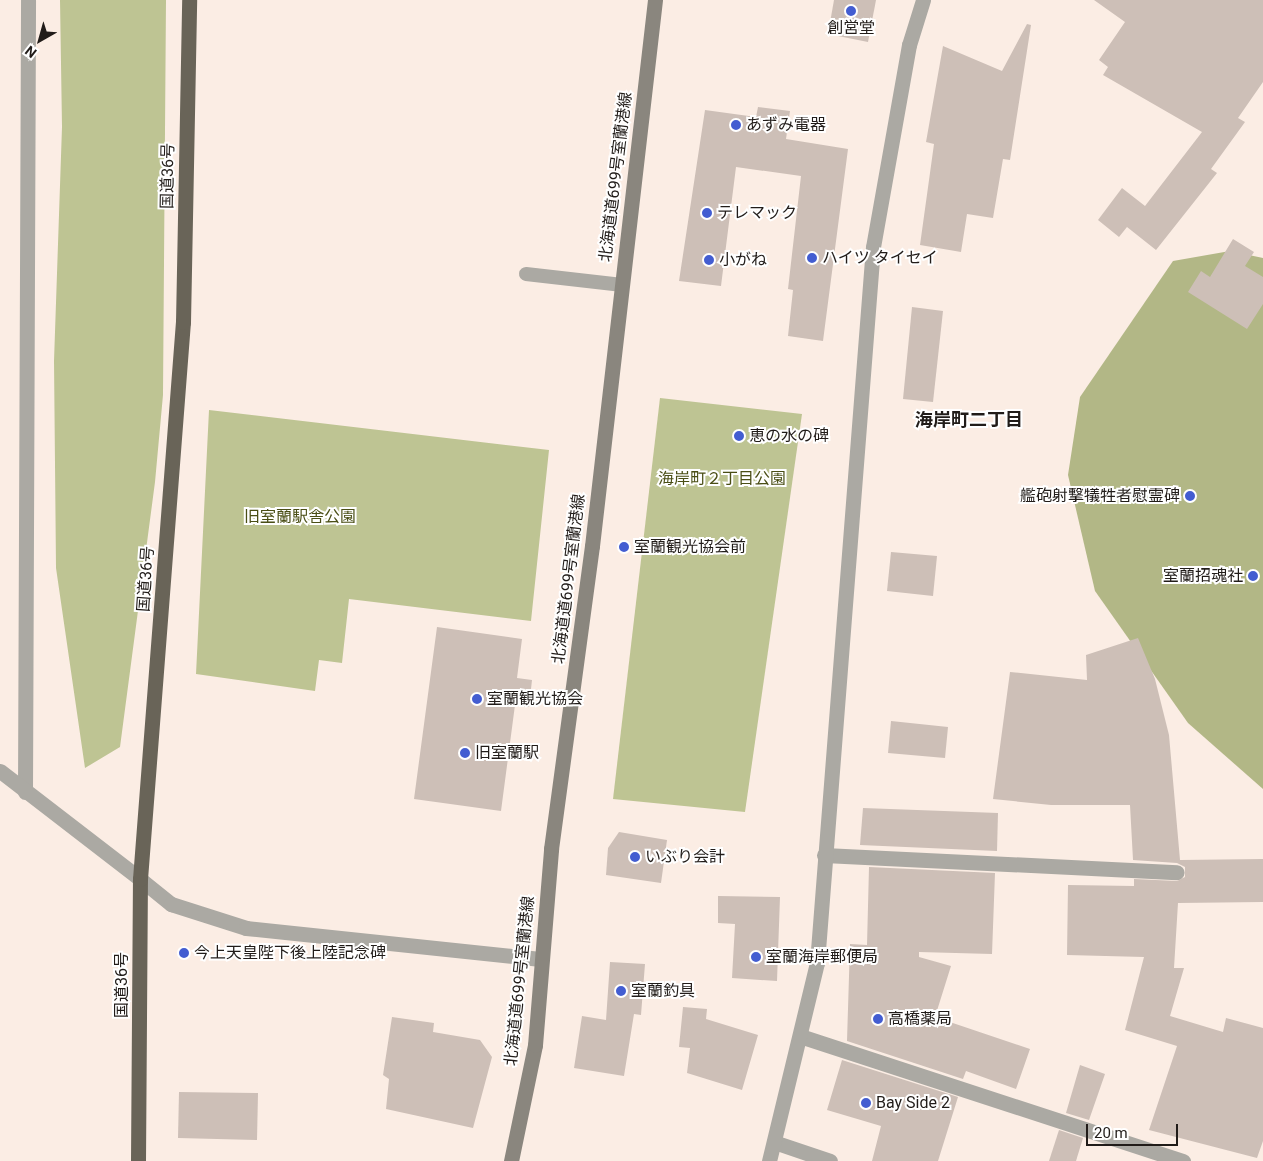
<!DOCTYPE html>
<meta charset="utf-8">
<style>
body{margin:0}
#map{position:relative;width:1263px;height:1161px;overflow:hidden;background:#fbede4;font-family:Roboto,"Noto Sans JP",sans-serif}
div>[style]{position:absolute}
.green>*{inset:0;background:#bec493}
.forest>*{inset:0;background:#b2b786}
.building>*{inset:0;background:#cdbfb7}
.service>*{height:14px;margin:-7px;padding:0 7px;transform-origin:7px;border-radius:7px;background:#aba9a3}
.minor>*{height:15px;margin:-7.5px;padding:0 7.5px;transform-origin:7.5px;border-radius:7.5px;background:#aba9a3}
.tertiary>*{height:15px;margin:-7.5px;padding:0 7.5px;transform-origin:7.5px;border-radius:7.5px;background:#aba9a3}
.secondary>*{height:15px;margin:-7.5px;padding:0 7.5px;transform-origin:7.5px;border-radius:7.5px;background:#8a867e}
.trunk>*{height:15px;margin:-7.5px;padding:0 7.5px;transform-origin:7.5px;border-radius:7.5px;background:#696458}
.dots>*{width:14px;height:14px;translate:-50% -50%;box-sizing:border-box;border:2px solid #fff;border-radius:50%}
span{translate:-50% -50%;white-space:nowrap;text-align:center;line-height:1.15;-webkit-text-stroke:4px #fff;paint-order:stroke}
.poi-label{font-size:16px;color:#211c19}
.left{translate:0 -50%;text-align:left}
.right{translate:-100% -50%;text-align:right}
.street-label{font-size:16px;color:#211c19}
.park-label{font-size:16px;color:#4a4e15}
.neighbourhood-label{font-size:18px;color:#211c19;font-weight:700}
.north{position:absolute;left:15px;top:15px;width:50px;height:50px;-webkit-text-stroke:4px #fff;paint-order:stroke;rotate:218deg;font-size:14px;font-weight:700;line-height:20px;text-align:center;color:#211c19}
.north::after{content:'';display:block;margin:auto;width:18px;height:22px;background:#211c19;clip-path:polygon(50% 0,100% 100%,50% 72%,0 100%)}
.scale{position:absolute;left:1086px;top:1124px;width:92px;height:22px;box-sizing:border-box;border:2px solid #211c19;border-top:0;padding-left:6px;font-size:15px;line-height:18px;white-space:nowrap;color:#211c19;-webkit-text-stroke:4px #fff;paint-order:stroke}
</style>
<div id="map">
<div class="green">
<i style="clip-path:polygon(60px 0,166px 0,163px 395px,155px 482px,120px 747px,85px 768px,56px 568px,54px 361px,62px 127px)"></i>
<i style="clip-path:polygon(660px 398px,802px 414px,745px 812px,613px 799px)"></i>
<i style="clip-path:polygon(209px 410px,549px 450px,531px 621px,349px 599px,342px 663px,319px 660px,315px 691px,196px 674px)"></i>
</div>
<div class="forest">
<i style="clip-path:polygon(1230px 251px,1263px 258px,1263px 789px,1188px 723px,1095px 591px,1068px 475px,1080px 397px,1173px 261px)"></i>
</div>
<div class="building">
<i style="clip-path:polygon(834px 0,876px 0,868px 42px,828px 34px)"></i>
<i style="clip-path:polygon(1094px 0,1263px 0,1263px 82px,1238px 118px,1245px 122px,1211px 169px,1217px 173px,1156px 250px,1127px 227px,1119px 237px,1098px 220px,1122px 188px,1145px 206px,1202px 132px,1103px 75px,1108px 67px,1099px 60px,1125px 22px)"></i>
<i style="clip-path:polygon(1027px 24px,1031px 25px,1010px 160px,1003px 159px,993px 218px,967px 214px,961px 252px,920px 245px,934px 144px,926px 142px,943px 46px,1002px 71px)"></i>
<i style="clip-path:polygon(758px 107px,790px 111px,786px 139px,848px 149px,823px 341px,788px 336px,793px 290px,788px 289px,801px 176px,736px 167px,721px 286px,679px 281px,705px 110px,756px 117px)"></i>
<i style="clip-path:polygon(1233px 239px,1254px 252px,1245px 266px,1263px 277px,1263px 304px,1247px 329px,1188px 292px,1201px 271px,1210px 277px)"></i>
<i style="clip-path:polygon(912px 307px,943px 311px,933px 402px,903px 399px)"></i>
<i style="clip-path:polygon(891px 552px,937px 556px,933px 596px,887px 591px)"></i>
<i style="clip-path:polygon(437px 627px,522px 639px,517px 678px,532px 680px,529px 707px,515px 705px,501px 811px,414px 799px)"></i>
<i style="clip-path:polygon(1138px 638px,1155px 679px,1169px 735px,1180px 860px,1263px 859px,1263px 902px,1178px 903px,1174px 968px,1184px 968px,1170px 1016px,1223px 1032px,1226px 1018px,1263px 1028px,1263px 1141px,1257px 1158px,1149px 1130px,1177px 1046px,1125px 1030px,1144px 957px,1067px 955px,1068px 885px,1134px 886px,1134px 879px,1177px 881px,1185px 877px,1185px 867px,1177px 863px,1133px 860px,1130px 805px,1051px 805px,993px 799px,1010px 672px,1087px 680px,1086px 655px)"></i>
<i style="clip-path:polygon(891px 721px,948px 727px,945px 758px,888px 753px)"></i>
<i style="clip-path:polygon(863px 808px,998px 813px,997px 851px,860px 845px)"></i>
<i style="clip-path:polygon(619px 832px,667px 840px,661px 883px,606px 875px,608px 848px)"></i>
<i style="clip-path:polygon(869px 867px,995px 873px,992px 954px,919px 952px,919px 957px,951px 966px,935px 1017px,1030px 1049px,1016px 1089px,966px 1071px,963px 1079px,847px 1041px,850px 944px,867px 945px)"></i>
<i style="clip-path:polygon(718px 896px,780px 897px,777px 981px,732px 978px,735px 924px,718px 923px)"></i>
<i style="clip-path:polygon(610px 962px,645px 964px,641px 1015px,634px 1014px,624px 1076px,574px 1068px,582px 1016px,606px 1020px)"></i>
<i style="clip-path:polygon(683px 1007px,707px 1009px,706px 1019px,758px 1035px,742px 1090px,687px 1073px,690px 1048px,679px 1047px)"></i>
<i style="clip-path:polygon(392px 1017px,434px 1023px,433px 1032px,480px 1040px,492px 1057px,473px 1128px,386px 1109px,389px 1079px,383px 1075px)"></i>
<i style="clip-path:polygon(842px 1060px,958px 1097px,938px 1161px,872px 1161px,881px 1126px,827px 1110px)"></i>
<i style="clip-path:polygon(1080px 1065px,1105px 1074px,1089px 1120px,1066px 1113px)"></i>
<i style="clip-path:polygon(179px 1092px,258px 1093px,257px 1140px,178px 1138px)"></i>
<i style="clip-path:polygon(1059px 1130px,1083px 1138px,1076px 1161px,1049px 1161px)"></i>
</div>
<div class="service">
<i style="left:526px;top:274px;width:97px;rotate:6.5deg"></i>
</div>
<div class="minor">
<i style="left:25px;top:792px;width:792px;rotate:-89.78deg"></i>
<i style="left:824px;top:855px;width:353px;rotate:2.8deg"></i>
<i style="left:140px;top:879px;width:40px;rotate:39deg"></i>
<i style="left:171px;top:904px;width:79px;rotate:17.7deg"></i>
<i style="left:246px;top:928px;width:296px;rotate:6deg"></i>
<i style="left:800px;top:1036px;width:403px;rotate:18.1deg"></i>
<i style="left:774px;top:1142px;width:59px;rotate:18.7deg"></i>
</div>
<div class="tertiary">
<i style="left:0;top:771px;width:177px;rotate:37.6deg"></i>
<i style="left:769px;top:1161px;width:204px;rotate:-76.4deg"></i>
<i style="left:817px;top:963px;width:718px;rotate:-85.53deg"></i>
<i style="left:873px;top:247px;width:205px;rotate:-79.9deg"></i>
<i style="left:909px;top:45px;width:47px;rotate:-72.7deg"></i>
</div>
<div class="secondary">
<i style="left:511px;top:1161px;width:118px;rotate:-78.3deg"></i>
<i style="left:535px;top:1045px;width:197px;rotate:-85.3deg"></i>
<i style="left:551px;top:849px;width:306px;rotate:-82.3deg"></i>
<i style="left:592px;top:546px;width:550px;rotate:-83.42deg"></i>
</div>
<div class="trunk">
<i style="left:138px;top:1161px;width:282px;rotate:-89.6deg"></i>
<i style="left:140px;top:879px;width:559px;rotate:-85.59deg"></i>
<i style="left:183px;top:322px;width:322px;rotate:-88.9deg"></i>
</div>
<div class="dots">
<i style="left:851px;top:11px;background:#435dd1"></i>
<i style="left:736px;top:125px;background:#435dd1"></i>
<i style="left:707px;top:213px;background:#435dd1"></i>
<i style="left:812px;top:258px;background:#435dd1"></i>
<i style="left:709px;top:260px;background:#435dd1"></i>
<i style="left:739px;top:436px;background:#435dd1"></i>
<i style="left:1190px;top:496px;background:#435dd1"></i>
<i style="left:624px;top:547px;background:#435dd1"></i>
<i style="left:1253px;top:576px;background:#435dd1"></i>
<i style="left:477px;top:699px;background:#435dd1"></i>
<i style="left:465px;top:753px;background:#435dd1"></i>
<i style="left:635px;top:857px;background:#435dd1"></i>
<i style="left:184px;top:953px;background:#435dd1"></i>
<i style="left:756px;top:957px;background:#435dd1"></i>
<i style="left:621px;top:991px;background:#435dd1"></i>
<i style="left:878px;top:1019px;background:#435dd1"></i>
<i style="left:866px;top:1103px;background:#435dd1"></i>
</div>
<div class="poi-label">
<span style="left:851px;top:28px">創営堂</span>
<span class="left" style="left:746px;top:125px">あずみ電器</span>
<span class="left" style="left:717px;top:213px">テレマック</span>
<span class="left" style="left:822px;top:258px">ハイツ タイセイ</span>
<span class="left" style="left:719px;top:260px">小がね</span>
<span class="left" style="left:749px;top:436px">恵の水の碑</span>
<span class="right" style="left:1180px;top:496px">艦砲射撃犠牲者慰霊碑</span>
<span class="left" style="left:634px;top:547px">室蘭観光協会前</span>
<span class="right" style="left:1243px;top:576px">室蘭招魂社</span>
<span class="left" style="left:487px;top:699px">室蘭観光協会</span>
<span class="left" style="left:475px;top:753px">旧室蘭駅</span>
<span class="left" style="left:645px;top:857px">いぶり会計</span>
<span class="left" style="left:194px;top:953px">今上天皇陛下後上陸記念碑</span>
<span class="left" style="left:766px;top:957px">室蘭海岸郵便局</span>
<span class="left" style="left:631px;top:991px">室蘭釣具</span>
<span class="left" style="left:888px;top:1019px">高橋薬局</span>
<span class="left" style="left:876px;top:1103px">Bay Side 2</span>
</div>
<div class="street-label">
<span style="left:168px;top:176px;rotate:-89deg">国道36号</span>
<span style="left:616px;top:177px;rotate:-83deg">北海道道699号室蘭港線</span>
<span style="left:146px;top:579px;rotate:-86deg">国道36号</span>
<span style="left:569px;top:579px;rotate:-83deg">北海道道699号室蘭港線</span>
<span style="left:520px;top:981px;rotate:-84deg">北海道道699号室蘭港線</span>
<span style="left:122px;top:985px;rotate:-90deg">国道36号</span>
</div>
<div class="park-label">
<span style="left:722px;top:479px">海岸町２丁目公園</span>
<span style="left:300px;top:517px">旧室蘭駅舎公園</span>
</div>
<div class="neighbourhood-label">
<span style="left:969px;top:420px">海岸町二丁目</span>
</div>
<div class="north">N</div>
<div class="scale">20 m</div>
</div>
